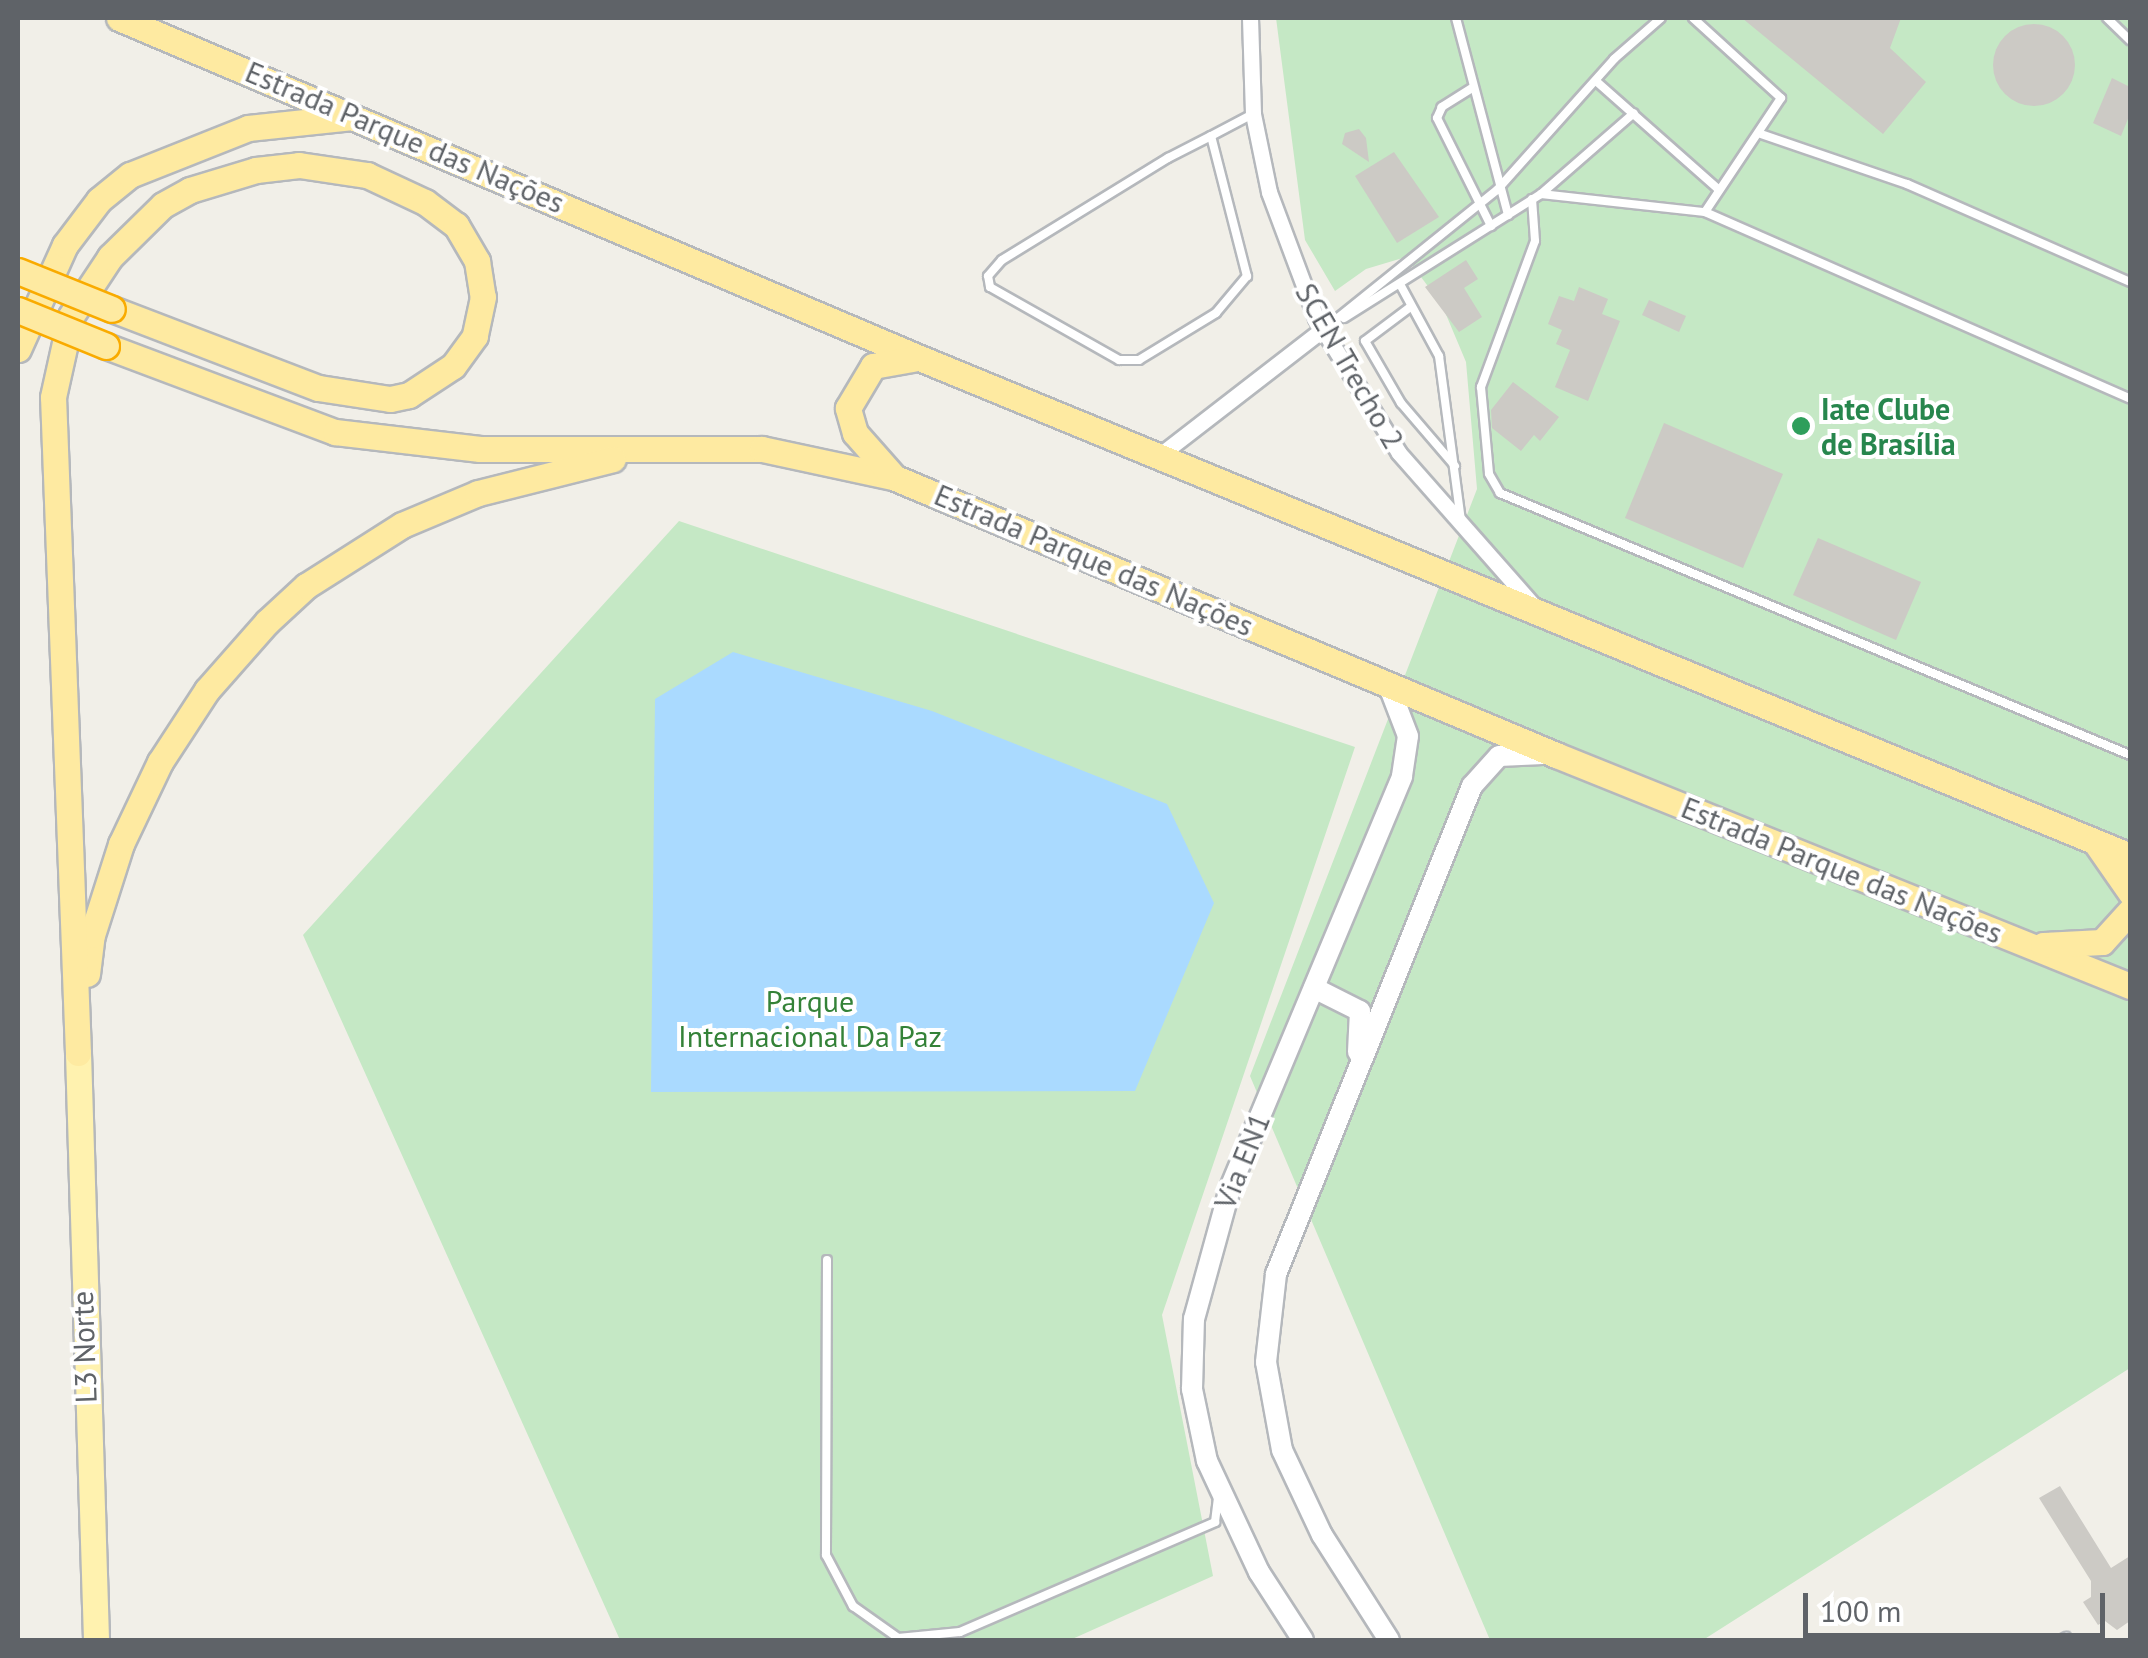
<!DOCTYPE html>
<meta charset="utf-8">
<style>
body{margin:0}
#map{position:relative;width:2148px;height:1658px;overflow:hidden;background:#f1efe8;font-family:"PT Sans",sans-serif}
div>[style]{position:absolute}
.green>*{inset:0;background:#c5e8c5}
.water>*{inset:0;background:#aadaff}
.building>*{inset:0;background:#cccac5}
.round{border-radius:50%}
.roads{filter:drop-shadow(2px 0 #b5b8bc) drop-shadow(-2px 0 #b5b8bc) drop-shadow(0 2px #b5b8bc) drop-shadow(0 -2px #b5b8bc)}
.service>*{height:8px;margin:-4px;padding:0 4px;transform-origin:4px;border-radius:4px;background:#fff}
.minor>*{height:15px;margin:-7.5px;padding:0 7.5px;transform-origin:7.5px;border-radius:7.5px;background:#fff}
.tertiary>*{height:20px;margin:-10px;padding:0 10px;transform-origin:10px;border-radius:10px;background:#fff}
.primary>*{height:25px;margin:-12.5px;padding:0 12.5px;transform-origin:12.5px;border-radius:12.5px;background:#fff2af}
.trunk>*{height:25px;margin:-12.5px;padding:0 12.5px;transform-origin:12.5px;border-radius:12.5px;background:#feeaa1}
.bridges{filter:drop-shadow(2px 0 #f9ab00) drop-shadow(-2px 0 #f9ab00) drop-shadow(0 2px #f9ab00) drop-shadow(0 -2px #f9ab00)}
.trunk-bridge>*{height:25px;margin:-12.5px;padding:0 12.5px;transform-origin:12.5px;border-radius:12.5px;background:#feeaa1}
.dots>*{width:28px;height:28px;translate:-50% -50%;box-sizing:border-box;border:5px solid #fff;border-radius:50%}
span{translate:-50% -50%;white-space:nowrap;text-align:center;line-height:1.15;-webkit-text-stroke:8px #fff;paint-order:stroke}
.street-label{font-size:30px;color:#5f6368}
.leisure-label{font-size:30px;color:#27864d;font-weight:700}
.left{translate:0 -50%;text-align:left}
.park-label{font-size:30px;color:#348238}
.frame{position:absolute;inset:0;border:20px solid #5f6368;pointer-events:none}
.scale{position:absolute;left:1803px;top:1593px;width:302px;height:45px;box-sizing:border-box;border:5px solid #5f6368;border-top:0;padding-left:12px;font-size:30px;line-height:35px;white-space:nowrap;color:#5f6368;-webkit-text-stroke:8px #fff;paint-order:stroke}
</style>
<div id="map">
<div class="green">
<i style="clip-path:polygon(1276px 18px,2130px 18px,2130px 1368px,1703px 1640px,1490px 1640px,1250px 1076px,1477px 489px,1466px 362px,1442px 305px,1406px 257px,1366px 269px,1335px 291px,1305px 240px)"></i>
<i style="clip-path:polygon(679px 521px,1355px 747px,1162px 1315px,1213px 1576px,1070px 1640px,620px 1640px,303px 935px)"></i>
</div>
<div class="water">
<i style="clip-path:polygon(733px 652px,932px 711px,1167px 804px,1214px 903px,1135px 1091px,651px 1092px,655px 699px)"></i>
</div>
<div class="building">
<i style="clip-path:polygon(1742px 18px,1901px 18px,1890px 48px,1926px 82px,1883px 134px)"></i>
<i class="round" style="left:1993px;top:24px;width:82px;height:82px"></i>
<i style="clip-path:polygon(2112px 78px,2130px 87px,2130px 114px,2121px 136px,2093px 123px)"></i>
<i style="clip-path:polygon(1359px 129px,1366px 138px,1369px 162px,1342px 144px,1345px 133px)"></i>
<i style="clip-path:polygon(1394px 152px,1439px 217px,1397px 243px,1355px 176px)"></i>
<i style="clip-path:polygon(1466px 260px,1478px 279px,1464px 288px,1482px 317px,1459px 332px,1425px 287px)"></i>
<i style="clip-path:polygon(1579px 287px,1608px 299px,1602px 314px,1620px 321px,1588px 401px,1555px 387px,1570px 350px,1556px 344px,1562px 330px,1548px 324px,1559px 296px,1574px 301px)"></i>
<i style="clip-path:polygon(1649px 300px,1686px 316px,1679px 332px,1642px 315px)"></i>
<i style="clip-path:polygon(1513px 382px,1559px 417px,1540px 441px,1534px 435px,1521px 451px,1492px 428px,1491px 410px)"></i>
<i style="clip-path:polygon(1664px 423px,1783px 474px,1743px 568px,1625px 518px)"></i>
<i style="clip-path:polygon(1818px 538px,1921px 582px,1896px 640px,1793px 595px)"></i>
<i style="clip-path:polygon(2060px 1486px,2111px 1568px,2130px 1556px,2130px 1621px,2117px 1630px,2105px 1621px,2098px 1625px,2083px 1602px,2091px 1597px,2091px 1581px,2039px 1498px)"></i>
</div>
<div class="roads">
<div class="service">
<i style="left:1456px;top:18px;width:204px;rotate:75.2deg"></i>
<i style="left:1693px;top:18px;width:119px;rotate:42.3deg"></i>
<i style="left:1781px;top:98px;width:137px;rotate:123.7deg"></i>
<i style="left:2107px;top:18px;width:32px;rotate:44deg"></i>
<i style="left:1596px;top:81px;width:163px;rotate:41.5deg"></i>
<i style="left:1472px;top:88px;width:36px;rotate:148deg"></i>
<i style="left:1442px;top:107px;width:12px;rotate:114deg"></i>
<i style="left:1437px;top:118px;width:121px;rotate:63.4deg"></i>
<i style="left:1761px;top:134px;width:154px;rotate:18.9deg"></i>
<i style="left:1907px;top:184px;width:244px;rotate:23.7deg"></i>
<i style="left:1211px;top:136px;width:145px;rotate:75.6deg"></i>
<i style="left:1247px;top:276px;width:48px;rotate:130deg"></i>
<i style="left:1216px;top:313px;width:90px;rotate:148.6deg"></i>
<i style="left:1139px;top:360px;width:20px;rotate:180deg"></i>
<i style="left:1119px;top:360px;width:148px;rotate:-150.5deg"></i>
<i style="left:990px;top:287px;width:11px;rotate:-100deg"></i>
<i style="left:988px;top:276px;width:21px;rotate:-49deg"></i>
<i style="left:1002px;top:260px;width:195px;rotate:-31.6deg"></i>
<i style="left:1168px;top:158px;width:48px;rotate:-27.1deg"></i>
<i style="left:1211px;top:136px;width:45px;rotate:-27.7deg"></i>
<i style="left:1541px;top:194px;width:165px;rotate:6.3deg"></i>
<i style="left:1705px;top:212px;width:464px;rotate:23.7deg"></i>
<i style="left:1532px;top:199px;width:42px;rotate:85.9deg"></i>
<i style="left:1535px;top:241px;width:156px;rotate:110.3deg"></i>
<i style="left:1481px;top:387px;width:87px;rotate:84.7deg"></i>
<i style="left:1489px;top:474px;width:22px;rotate:60deg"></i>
<i style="left:1500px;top:493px;width:682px;rotate:22.58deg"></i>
<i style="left:1401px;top:286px;width:80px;rotate:61.5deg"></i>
<i style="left:1439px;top:356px;width:165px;rotate:82.4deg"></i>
<i style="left:1409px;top:308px;width:55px;rotate:143.1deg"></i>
<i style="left:1365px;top:341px;width:72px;rotate:59.9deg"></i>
<i style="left:1401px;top:403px;width:83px;rotate:49.4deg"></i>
<i style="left:1344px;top:318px;width:233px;rotate:-32.2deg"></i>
<i style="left:1541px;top:194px;width:123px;rotate:-41.1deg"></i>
<i style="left:1324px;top:329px;width:222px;rotate:-38.8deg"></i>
<i style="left:1497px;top:190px;width:176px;rotate:-48.2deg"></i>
<i style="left:1614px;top:59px;width:62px;rotate:-41.1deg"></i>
<i style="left:827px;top:1260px;width:295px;rotate:90.2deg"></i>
<i style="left:826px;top:1555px;width:58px;rotate:62.1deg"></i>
<i style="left:853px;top:1606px;width:55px;rotate:35.4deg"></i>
<i style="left:898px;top:1638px;width:62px;rotate:-5.5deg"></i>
<i style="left:960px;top:1632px;width:278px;rotate:-23.3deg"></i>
<i style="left:1215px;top:1522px;width:25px;rotate:-83deg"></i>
<i style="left:2060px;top:1640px;width:7px;rotate:-27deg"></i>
</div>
<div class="minor">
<i style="left:1250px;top:18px;width:96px;rotate:88.2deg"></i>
<i style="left:1253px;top:114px;width:80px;rotate:78.4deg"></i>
<i style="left:1269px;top:192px;width:134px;rotate:69.5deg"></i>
<i style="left:1316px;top:318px;width:158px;rotate:58.4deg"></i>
<i style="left:1399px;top:453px;width:201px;rotate:48.6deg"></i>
<i style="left:1160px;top:455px;width:206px;rotate:-37.7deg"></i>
</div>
<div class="tertiary">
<i style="left:1314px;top:988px;width:51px;rotate:26.6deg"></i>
<i style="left:1360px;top:1011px;width:41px;rotate:92.8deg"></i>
<i style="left:1303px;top:1640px;width:81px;rotate:-122.9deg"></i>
<i style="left:1259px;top:1572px;width:123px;rotate:-115.1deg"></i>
<i style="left:1207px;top:1461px;width:74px;rotate:-101.8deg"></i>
<i style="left:1192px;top:1389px;width:70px;rotate:-88.4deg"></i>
<i style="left:1194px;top:1319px;width:136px;rotate:-74.6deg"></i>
<i style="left:1230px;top:1188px;width:446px;rotate:-67.3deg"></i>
<i style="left:1402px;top:776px;width:40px;rotate:-81.5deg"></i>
<i style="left:1408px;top:736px;width:56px;rotate:-111deg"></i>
<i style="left:1389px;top:1640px;width:125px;rotate:-122.5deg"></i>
<i style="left:1322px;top:1535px;width:94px;rotate:-115.2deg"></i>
<i style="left:1282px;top:1450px;width:89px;rotate:-100.3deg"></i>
<i style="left:1266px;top:1362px;width:89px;rotate:-83.5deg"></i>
<i style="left:1276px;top:1274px;width:526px;rotate:-68.12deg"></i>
<i style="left:1472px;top:786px;width:40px;rotate:-48deg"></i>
<i style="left:1499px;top:756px;width:44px;rotate:-2.6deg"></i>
</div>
<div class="primary">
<i style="left:78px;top:1053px;width:587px;rotate:88.24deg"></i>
</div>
<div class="trunk">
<i style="left:119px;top:18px;width:872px;rotate:23.01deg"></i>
<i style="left:922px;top:359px;width:1306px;rotate:22.36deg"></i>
<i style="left:106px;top:346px;width:245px;rotate:20.6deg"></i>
<i style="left:335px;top:432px;width:146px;rotate:6.7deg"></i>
<i style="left:480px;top:449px;width:282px"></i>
<i style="left:762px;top:449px;width:134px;rotate:12.1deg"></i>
<i style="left:893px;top:477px;width:719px;rotate:22.75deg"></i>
<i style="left:1556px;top:755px;width:619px;rotate:21.92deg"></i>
<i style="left:18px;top:349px;width:114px;rotate:-65.7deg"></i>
<i style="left:65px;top:245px;width:56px;rotate:-52.9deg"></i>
<i style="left:99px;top:200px;width:40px;rotate:-39deg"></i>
<i style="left:130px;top:175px;width:127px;rotate:-21.7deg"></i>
<i style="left:248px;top:128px;width:105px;rotate:-6deg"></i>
<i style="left:893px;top:476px;width:57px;rotate:-131.5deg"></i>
<i style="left:855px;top:433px;width:26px;rotate:-106deg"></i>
<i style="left:848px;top:408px;width:49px;rotate:-59.2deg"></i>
<i style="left:873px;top:366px;width:40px;rotate:-10deg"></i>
<i style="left:2096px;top:843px;width:60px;rotate:55.2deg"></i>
<i style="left:2043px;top:945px;width:59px;rotate:-2.9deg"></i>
<i style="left:2102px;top:942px;width:42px;rotate:-47.9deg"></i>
<i style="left:87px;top:974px;width:39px;rotate:-83deg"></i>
<i style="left:92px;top:935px;width:96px;rotate:-72.3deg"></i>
<i style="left:121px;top:844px;width:91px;rotate:-64.6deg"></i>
<i style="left:160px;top:762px;width:86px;rotate:-56.9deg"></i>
<i style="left:207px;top:690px;width:91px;rotate:-48.6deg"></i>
<i style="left:267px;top:622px;width:53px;rotate:-42.7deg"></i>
<i style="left:306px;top:586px;width:114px;rotate:-32.4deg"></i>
<i style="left:402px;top:525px;width:82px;rotate:-22.8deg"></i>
<i style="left:478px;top:493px;width:139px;rotate:-14.1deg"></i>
<i style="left:78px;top:1053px;width:656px;rotate:-92.18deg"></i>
<i style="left:53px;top:397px;width:83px;rotate:-77.5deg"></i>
<i style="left:71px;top:316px;width:71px;rotate:-56.5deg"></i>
<i style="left:110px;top:257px;width:74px;rotate:-44.5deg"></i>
<i style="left:163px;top:205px;width:31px;rotate:-29deg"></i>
<i style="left:190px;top:190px;width:69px;rotate:-16.9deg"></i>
<i style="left:256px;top:170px;width:43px;rotate:-6.6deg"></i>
<i style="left:299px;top:165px;width:69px;rotate:8.4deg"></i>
<i style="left:367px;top:175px;width:64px;rotate:25deg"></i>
<i style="left:425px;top:202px;width:39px;rotate:37deg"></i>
<i style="left:456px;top:225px;width:42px;rotate:59.7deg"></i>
<i style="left:477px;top:261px;width:36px;rotate:81deg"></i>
<i style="left:483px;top:297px;width:40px;rotate:102deg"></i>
<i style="left:475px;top:336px;width:37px;rotate:126deg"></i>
<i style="left:453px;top:366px;width:53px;rotate:146.6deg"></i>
<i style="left:409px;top:395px;width:19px;rotate:168deg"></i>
<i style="left:390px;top:399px;width:73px;rotate:-171.3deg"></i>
<i style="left:318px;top:388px;width:221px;rotate:-159deg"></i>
</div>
</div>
<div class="bridges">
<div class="trunk-bridge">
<i style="left:18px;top:271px;width:101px;rotate:22deg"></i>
<i style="left:18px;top:310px;width:95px;rotate:22.2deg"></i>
</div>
</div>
<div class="dots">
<i style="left:1801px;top:426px;background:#2e9e5b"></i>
</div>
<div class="street-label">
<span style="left:405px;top:137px;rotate:23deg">Estrada Parque das Nações</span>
<span style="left:1350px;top:366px;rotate:60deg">SCEN Trecho 2</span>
<span style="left:1094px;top:560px;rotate:23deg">Estrada Parque das Nações</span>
<span style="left:1842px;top:870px;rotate:22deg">Estrada Parque das Nações</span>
<span style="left:1242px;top:1161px;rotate:-68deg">Via EN1</span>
<span style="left:84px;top:1347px;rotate:-92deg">L3 Norte</span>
</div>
<div class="leisure-label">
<span class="left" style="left:1821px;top:426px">Iate Clube<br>de Brasília</span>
</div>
<div class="park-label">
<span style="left:810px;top:1018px">Parque<br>Internacional Da Paz</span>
</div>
<div class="frame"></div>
<div class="scale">100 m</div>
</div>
